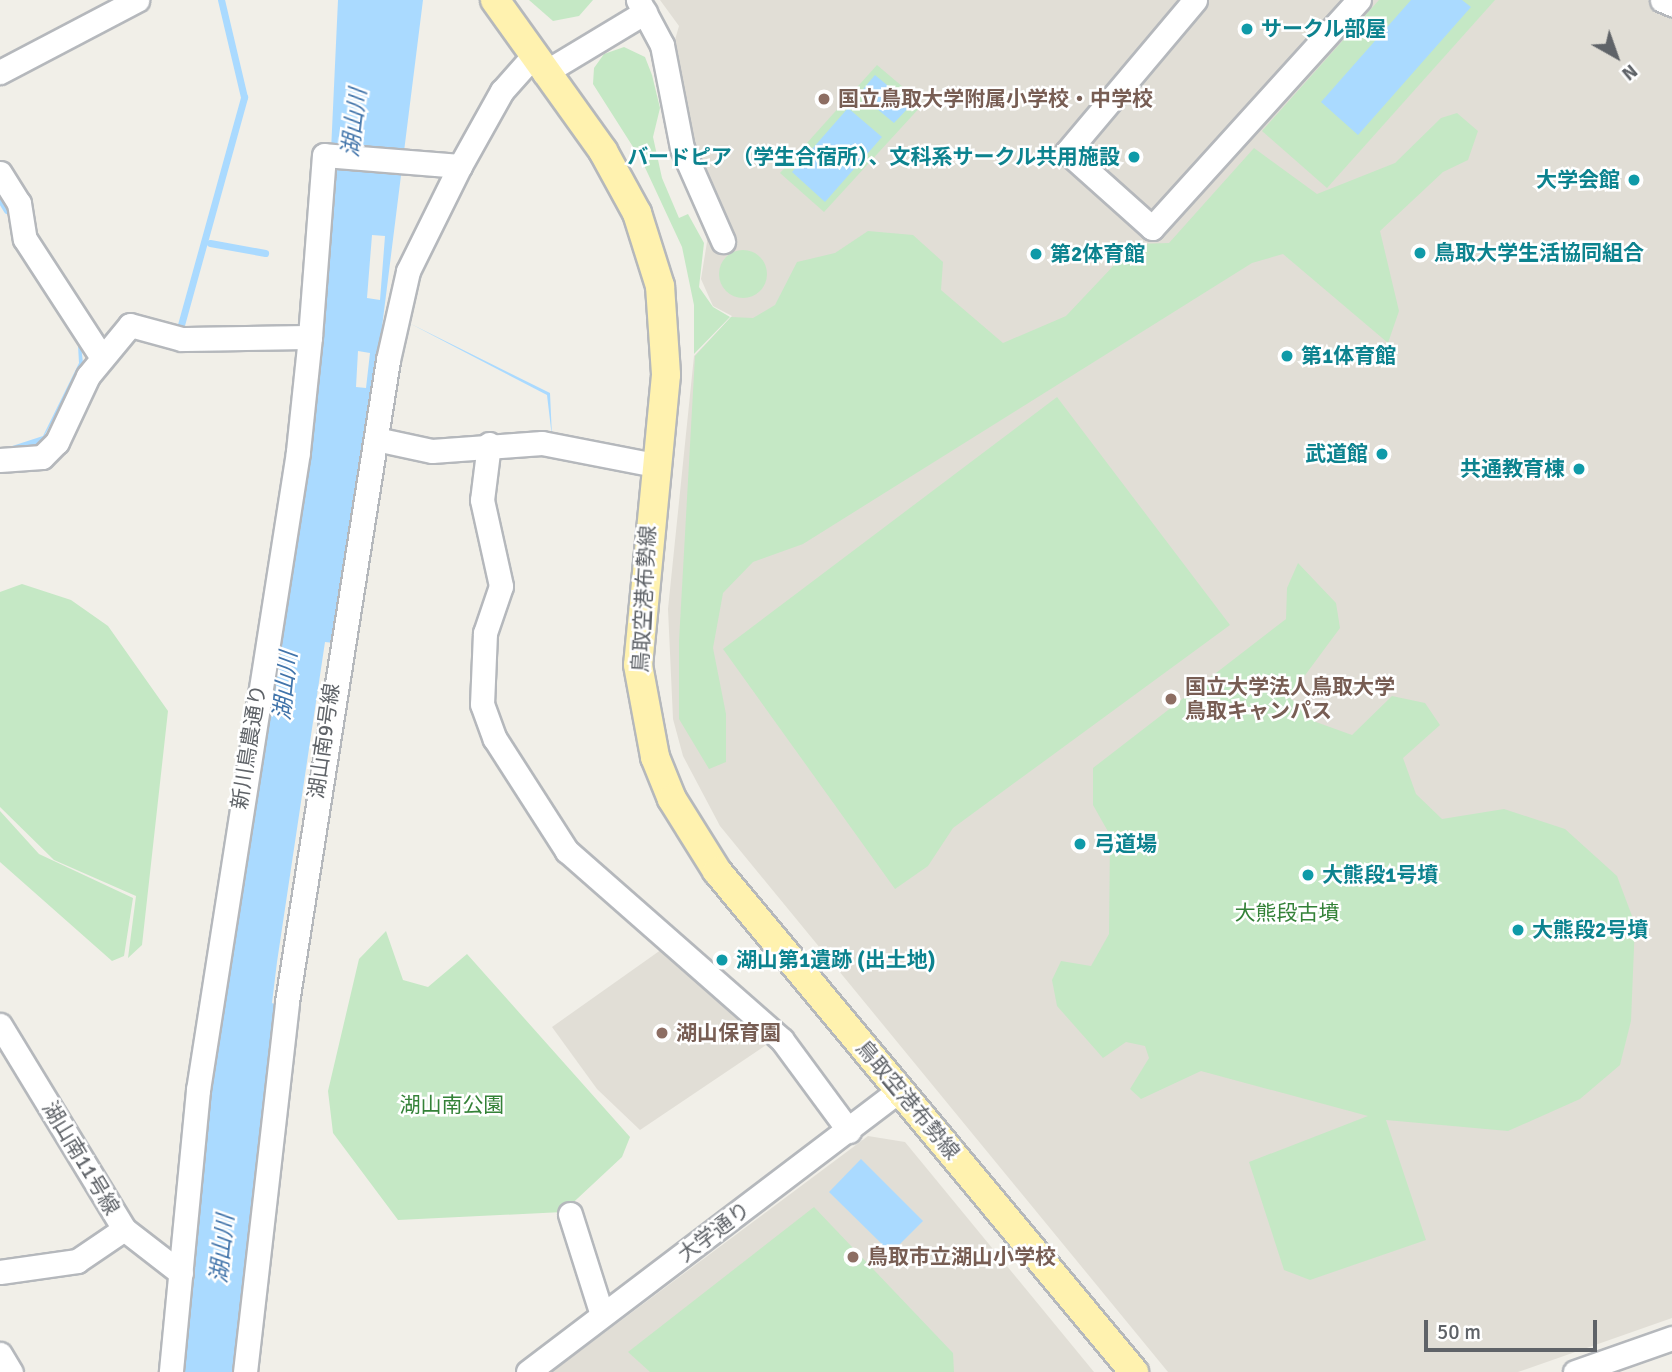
<!DOCTYPE html>
<meta charset="utf-8">
<style>
body{margin:0}
#map{position:relative;width:1672px;height:1372px;overflow:hidden;background:#f1efe8;font-family:Signika,"Noto Sans JP",sans-serif}
div>[style]{position:absolute}
.education>*{inset:0;background:#e1ded6}
.green>*{inset:0;background:#c5e8c5}
.round{border-radius:50%}
.water>*{inset:0;background:#aadaff}
.stream>*{height:7px;margin:-3.5px;padding:0 3.5px;transform-origin:3.5px;border-radius:3.5px;background:#aadaff}
.roads{filter:drop-shadow(2px 0 #b5b8bc) drop-shadow(-2px 0 #b5b8bc) drop-shadow(0 2px #b5b8bc) drop-shadow(0 -2px #b5b8bc)}
.minor>*{height:23px;margin:-11.5px;padding:0 11.5px;transform-origin:11.5px;border-radius:11.5px;background:#fff}
.major>*{height:28px;margin:-14px;padding:0 14px;transform-origin:14px;border-radius:14px;background:#fff2af}
.dots>*{width:19px;height:19px;translate:-50% -50%;box-sizing:border-box;border:4px solid #fff;border-radius:50%}
span{translate:-50% -50%;white-space:nowrap;text-align:center;line-height:1.15;-webkit-text-stroke:5px #fff;paint-order:stroke}
.culture-label{font-size:21px;color:#0d838f;font-weight:700}
.left{translate:0 -50%;text-align:left}
.right{translate:-100% -50%;text-align:right}
.education-label{font-size:21px;color:#785e54;font-weight:700}
.street-label{font-size:21px;color:#5f6368}
.park-label{font-size:21px;color:#348238}
.water-label{font-size:23px;color:#4174aa;font-style:italic}
.north{position:absolute;left:1581px;top:21px;width:70px;height:70px;-webkit-text-stroke:5px #fff;paint-order:stroke;rotate:140deg;font-size:19px;font-weight:700;line-height:28px;text-align:center;color:#5f6368}
.north::after{content:'';display:block;margin:auto;width:24px;height:32px;background:#5f6368;clip-path:polygon(50% 0,100% 100%,50% 72%,0 100%)}
.scale{position:absolute;left:1424px;top:1320px;width:173px;height:32px;box-sizing:border-box;border:4px solid #5f6368;border-top:0;padding-left:9px;font-size:21px;line-height:24px;white-space:nowrap;color:#5f6368;-webkit-text-stroke:5px #fff;paint-order:stroke}
</style>
<div id="map">
<div class="education">
<i style="clip-path:polygon(660px 0,1672px 0,1672px 1318px,1518px 1372px,1168px 1372px,720px 826px,683px 756px,673px 719px,668px 609px,694px 356px,732px 316px,713px 306px,701px 279px,707px 242px,703px 177px,672px 50px,679px 26px)"></i>
<i style="clip-path:polygon(665px 947px,775px 1039px,640px 1130px,597px 1089px,552px 1027px)"></i>
<i style="clip-path:polygon(868px 1136px,905px 1142px,1094px 1372px,552px 1372px)"></i>
</div>
<div class="green">
<i style="clip-path:polygon(529px 0,593px 0,579px 16px,553px 21px)"></i>
<i style="clip-path:polygon(1379px 0,1495px 0,1327px 188px,1262px 131px)"></i>
<i style="clip-path:polygon(624px 47px,645px 57px,652px 75px,660px 108px,653px 137px,662px 178px,679px 218px,688px 214px,704px 243px,699px 287px,713px 307px,730px 317px,694px 354px,694px 305px,682px 247px,642px 161px,593px 84px,594px 68px,604px 54px)"></i>
<i style="clip-path:polygon(877px 65px,923px 104px,824px 212px,780px 173px)"></i>
<i style="clip-path:polygon(1457px 113px,1478px 131px,1468px 160px,1443px 172px,1380px 231px,1399px 311px,1388px 343px,1283px 254px,1252px 263px,803px 544px,753px 562px,723px 593px,713px 648px,726px 714px,726px 762px,709px 769px,679px 719px,679px 641px,695px 356px,731px 317px,753px 318px,775px 305px,797px 262px,835px 253px,868px 231px,913px 235px,943px 262px,941px 290px,1003px 343px,1066px 316px,1134px 244px,1169px 243px,1254px 148px,1317px 194px,1395px 163px,1441px 118px)"></i>
<i class="round" style="left:719px;top:250px;width:48px;height:48px"></i>
<i style="clip-path:polygon(1057px 397px,1230px 625px,953px 828px,928px 866px,895px 889px,723px 649px)"></i>
<i style="clip-path:polygon(1298px 563px,1336px 603px,1340px 628px,1289px 697px,1316px 722px,1352px 735px,1392px 696px,1425px 703px,1440px 725px,1403px 758px,1416px 794px,1442px 819px,1504px 809px,1565px 829px,1617px 876px,1635px 924px,1631px 1021px,1620px 1065px,1580px 1099px,1508px 1131px,1386px 1120px,1426px 1240px,1310px 1280px,1284px 1270px,1249px 1162px,1368px 1116px,1201px 1071px,1141px 1099px,1130px 1089px,1149px 1058px,1145px 1046px,1126px 1042px,1103px 1058px,1057px 1006px,1052px 980px,1061px 961px,1091px 966px,1109px 934px,1110px 835px,1093px 805px,1093px 768px,1286px 619px,1287px 588px)"></i>
<i style="clip-path:polygon(22px 584px,71px 600px,108px 626px,168px 711px,142px 945px,128px 958px,136px 896px,54px 860px,0 807px,0 592px)"></i>
<i style="clip-path:polygon(0 811px,39px 854px,133px 898px,124px 956px,112px 961px,0 862px)"></i>
<i style="clip-path:polygon(386px 931px,403px 980px,428px 987px,467px 954px,630px 1137px,622px 1157px,563px 1212px,398px 1220px,333px 1133px,328px 1091px,359px 959px)"></i>
<i style="clip-path:polygon(814px 1207px,953px 1353px,954px 1372px,650px 1372px,628px 1352px)"></i>
</div>
<div class="water">
<i style="clip-path:polygon(evenodd,338px 0,423px 0,376px 375px,334px 643px,325px 642px,277px 962px,272px 1003px,279px 1006px,240px 1372px,179px 1372px,201px 1132px,327px 237px,338px 0,372px 235px,385px 236px,380px 300px,367px 298px,372px 235px,338px 0,358px 351px,370px 353px,366px 388px,356px 387px,358px 351px)"></i>
<i style="clip-path:polygon(1411px 0,1462px 0,1471px 7px,1358px 135px,1321px 102px)"></i>
<i style="clip-path:polygon(875px 75px,911px 105px,894px 123px,859px 94px)"></i>
<i style="clip-path:polygon(848px 108px,882px 137px,825px 202px,792px 172px)"></i>
<i style="clip-path:polygon(31px 269px,81px 345px,83px 363px,39px 446px,0 450px,43px 436px,79px 363px,78px 345px)"></i>
<i style="clip-path:polygon(409px 323px,550px 393px,552px 437px,547px 395px)"></i>
<i style="clip-path:polygon(861px 1159px,923px 1221px,891px 1253px,829px 1192px)"></i>
</div>
<div class="stream">
<i style="left:0;top:199px;width:13px;rotate:58deg"></i>
<i style="left:210px;top:243px;width:56px;rotate:10.3deg"></i>
<i style="left:179px;top:332px;width:244px;rotate:-74.5deg"></i>
<i style="left:244px;top:97px;width:100px;rotate:-103.3deg"></i>
</div>
<div class="roads">
<div class="minor">
<i style="left:638px;top:0;width:51px;rotate:61.9deg"></i>
<i style="left:662px;top:45px;width:105px;rotate:79deg"></i>
<i style="left:682px;top:148px;width:102px;rotate:66.2deg"></i>
<i style="left:1195px;top:0;width:199px;rotate:130.1deg"></i>
<i style="left:1067px;top:152px;width:114px;rotate:41.8deg"></i>
<i style="left:1152px;top:228px;width:308px;rotate:-47.8deg"></i>
<i style="left:1662px;top:0;width:11px;rotate:22deg"></i>
<i style="left:0;top:72px;width:155px;rotate:-27.7deg"></i>
<i style="left:544px;top:73px;width:118px;rotate:-31.1deg"></i>
<i style="left:460px;top:166px;width:86px;rotate:-60.8deg"></i>
<i style="left:502px;top:91px;width:47px;rotate:-48.5deg"></i>
<i style="left:0;top:173px;width:36px;rotate:58deg"></i>
<i style="left:19px;top:203px;width:36px;rotate:81deg"></i>
<i style="left:25px;top:239px;width:140px;rotate:57deg"></i>
<i style="left:376px;top:439px;width:57px;rotate:12.1deg"></i>
<i style="left:432px;top:451px;width:110px;rotate:-4.2deg"></i>
<i style="left:542px;top:443px;width:115px;rotate:11deg"></i>
<i style="left:489px;top:444px;width:56px;rotate:97.1deg"></i>
<i style="left:482px;top:500px;width:88px;rotate:77.5deg"></i>
<i style="left:501px;top:586px;width:50px;rotate:108.8deg"></i>
<i style="left:485px;top:633px;width:71px;rotate:92.4deg"></i>
<i style="left:482px;top:704px;width:37px;rotate:70deg"></i>
<i style="left:495px;top:739px;width:133px;rotate:57.3deg"></i>
<i style="left:567px;top:851px;width:286px;rotate:41.3deg"></i>
<i style="left:782px;top:1040px;width:113px;rotate:53.6deg"></i>
<i style="left:0;top:460px;width:42px;rotate:-4.1deg"></i>
<i style="left:42px;top:457px;width:21px;rotate:-45deg"></i>
<i style="left:57px;top:442px;width:73px;rotate:-64.8deg"></i>
<i style="left:88px;top:376px;width:66px;rotate:-50.5deg"></i>
<i style="left:130px;top:325px;width:54px;rotate:15.1deg"></i>
<i style="left:182px;top:339px;width:128px;rotate:-0.9deg"></i>
<i style="left:310px;top:337px;width:116px;rotate:96deg"></i>
<i style="left:298px;top:452px;width:646px;rotate:98.91deg"></i>
<i style="left:198px;top:1090px;width:283px;rotate:95.5deg"></i>
<i style="left:0;top:1025px;width:239px;rotate:58.7deg"></i>
<i style="left:124px;top:1229px;width:72px;rotate:37.7deg"></i>
<i style="left:570px;top:1214px;width:106px;rotate:72.4deg"></i>
<i style="left:0;top:1272px;width:78px;rotate:-8.1deg"></i>
<i style="left:77px;top:1261px;width:57px;rotate:-34.2deg"></i>
<i style="left:0;top:1354px;width:21px;rotate:59deg"></i>
<i style="left:245px;top:1372px;width:372px;rotate:-83.5deg"></i>
<i style="left:287px;top:1002px;width:650px;rotate:-81.06deg"></i>
<i style="left:388px;top:360px;width:91px;rotate:-77.3deg"></i>
<i style="left:408px;top:271px;width:117px;rotate:-63.7deg"></i>
<i style="left:460px;top:166px;width:136px;rotate:-175.4deg"></i>
<i style="left:324px;top:155px;width:183px;rotate:94.4deg"></i>
<i style="left:528px;top:1372px;width:466px;rotate:-37.2deg"></i>
<i style="left:1575px;top:1372px;width:103px;rotate:-19.3deg"></i>
</div>
<div class="major">
<i style="left:495px;top:0;width:186px;rotate:54.4deg"></i>
<i style="left:603px;top:151px;width:71px;rotate:61.3deg"></i>
<i style="left:637px;top:213px;width:77px;rotate:72.5deg"></i>
<i style="left:660px;top:286px;width:89px;rotate:86.1deg"></i>
<i style="left:666px;top:375px;width:291px;rotate:95.5deg"></i>
<i style="left:638px;top:665px;width:94px;rotate:79.5deg"></i>
<i style="left:655px;top:757px;width:45px;rotate:68deg"></i>
<i style="left:672px;top:799px;width:85px;rotate:58deg"></i>
<i style="left:717px;top:871px;width:652px;rotate:50.23deg"></i>
</div>
</div>
<div class="dots">
<i style="left:1247px;top:29px;background:#0f9aa8"></i>
<i style="left:824px;top:99px;background:#8d6e63"></i>
<i style="left:1134px;top:157px;background:#0f9aa8"></i>
<i style="left:1634px;top:180px;background:#0f9aa8"></i>
<i style="left:1420px;top:253px;background:#0f9aa8"></i>
<i style="left:1036px;top:254px;background:#0f9aa8"></i>
<i style="left:1287px;top:356px;background:#0f9aa8"></i>
<i style="left:1382px;top:454px;background:#0f9aa8"></i>
<i style="left:1579px;top:469px;background:#0f9aa8"></i>
<i style="left:1171px;top:699px;background:#8d6e63"></i>
<i style="left:1080px;top:844px;background:#0f9aa8"></i>
<i style="left:1308px;top:875px;background:#0f9aa8"></i>
<i style="left:1518px;top:930px;background:#0f9aa8"></i>
<i style="left:722px;top:960px;background:#0f9aa8"></i>
<i style="left:662px;top:1033px;background:#8d6e63"></i>
<i style="left:853px;top:1257px;background:#8d6e63"></i>
</div>
<div class="culture-label">
<span class="left" style="left:1261px;top:29px">サークル部屋</span>
<span class="right" style="left:1120px;top:157px">バードピア（学生合宿所）、文科系サークル共用施設</span>
<span class="right" style="left:1620px;top:180px">大学会館</span>
<span class="left" style="left:1434px;top:253px">鳥取大学生活協同組合</span>
<span class="left" style="left:1050px;top:254px">第2体育館</span>
<span class="left" style="left:1301px;top:356px">第1体育館</span>
<span class="right" style="left:1368px;top:454px">武道館</span>
<span class="right" style="left:1565px;top:469px">共通教育棟</span>
<span class="left" style="left:1094px;top:844px">弓道場</span>
<span class="left" style="left:1322px;top:875px">大熊段1号墳</span>
<span class="left" style="left:1532px;top:930px">大熊段2号墳</span>
<span class="left" style="left:736px;top:960px">湖山第1遺跡 (出土地)</span>
</div>
<div class="education-label">
<span class="left" style="left:838px;top:99px">国立鳥取大学附属小学校・中学校</span>
<span class="left" style="left:1185px;top:699px">国立大学法人鳥取大学<br>鳥取キャンパス</span>
<span class="left" style="left:676px;top:1033px">湖山保育園</span>
<span class="left" style="left:867px;top:1257px">鳥取市立湖山小学校</span>
</div>
<div class="street-label">
<span style="left:644px;top:599px;rotate:-87deg">鳥取空港布勢線</span>
<span style="left:324px;top:741px;rotate:-82deg">湖山南9号線</span>
<span style="left:249px;top:747px;rotate:-81deg">新川鳥農通り</span>
<span style="left:908px;top:1100px;rotate:50deg">鳥取空港布勢線</span>
<span style="left:81px;top:1158px;rotate:59deg">湖山南11号線</span>
<span style="left:714px;top:1232px;rotate:-37deg">大学通り</span>
</div>
<div class="park-label">
<span style="left:1287px;top:913px">大熊段古墳</span>
<span style="left:452px;top:1105px">湖山南公園</span>
</div>
<div class="water-label">
<span style="left:355px;top:123px;rotate:-83deg">湖山川</span>
<span style="left:286px;top:686px;rotate:-84deg">湖山川</span>
<span style="left:223px;top:1249px;rotate:-84deg">湖山川</span>
</div>
<div class="north">N</div>
<div class="scale">50 m</div>
</div>
